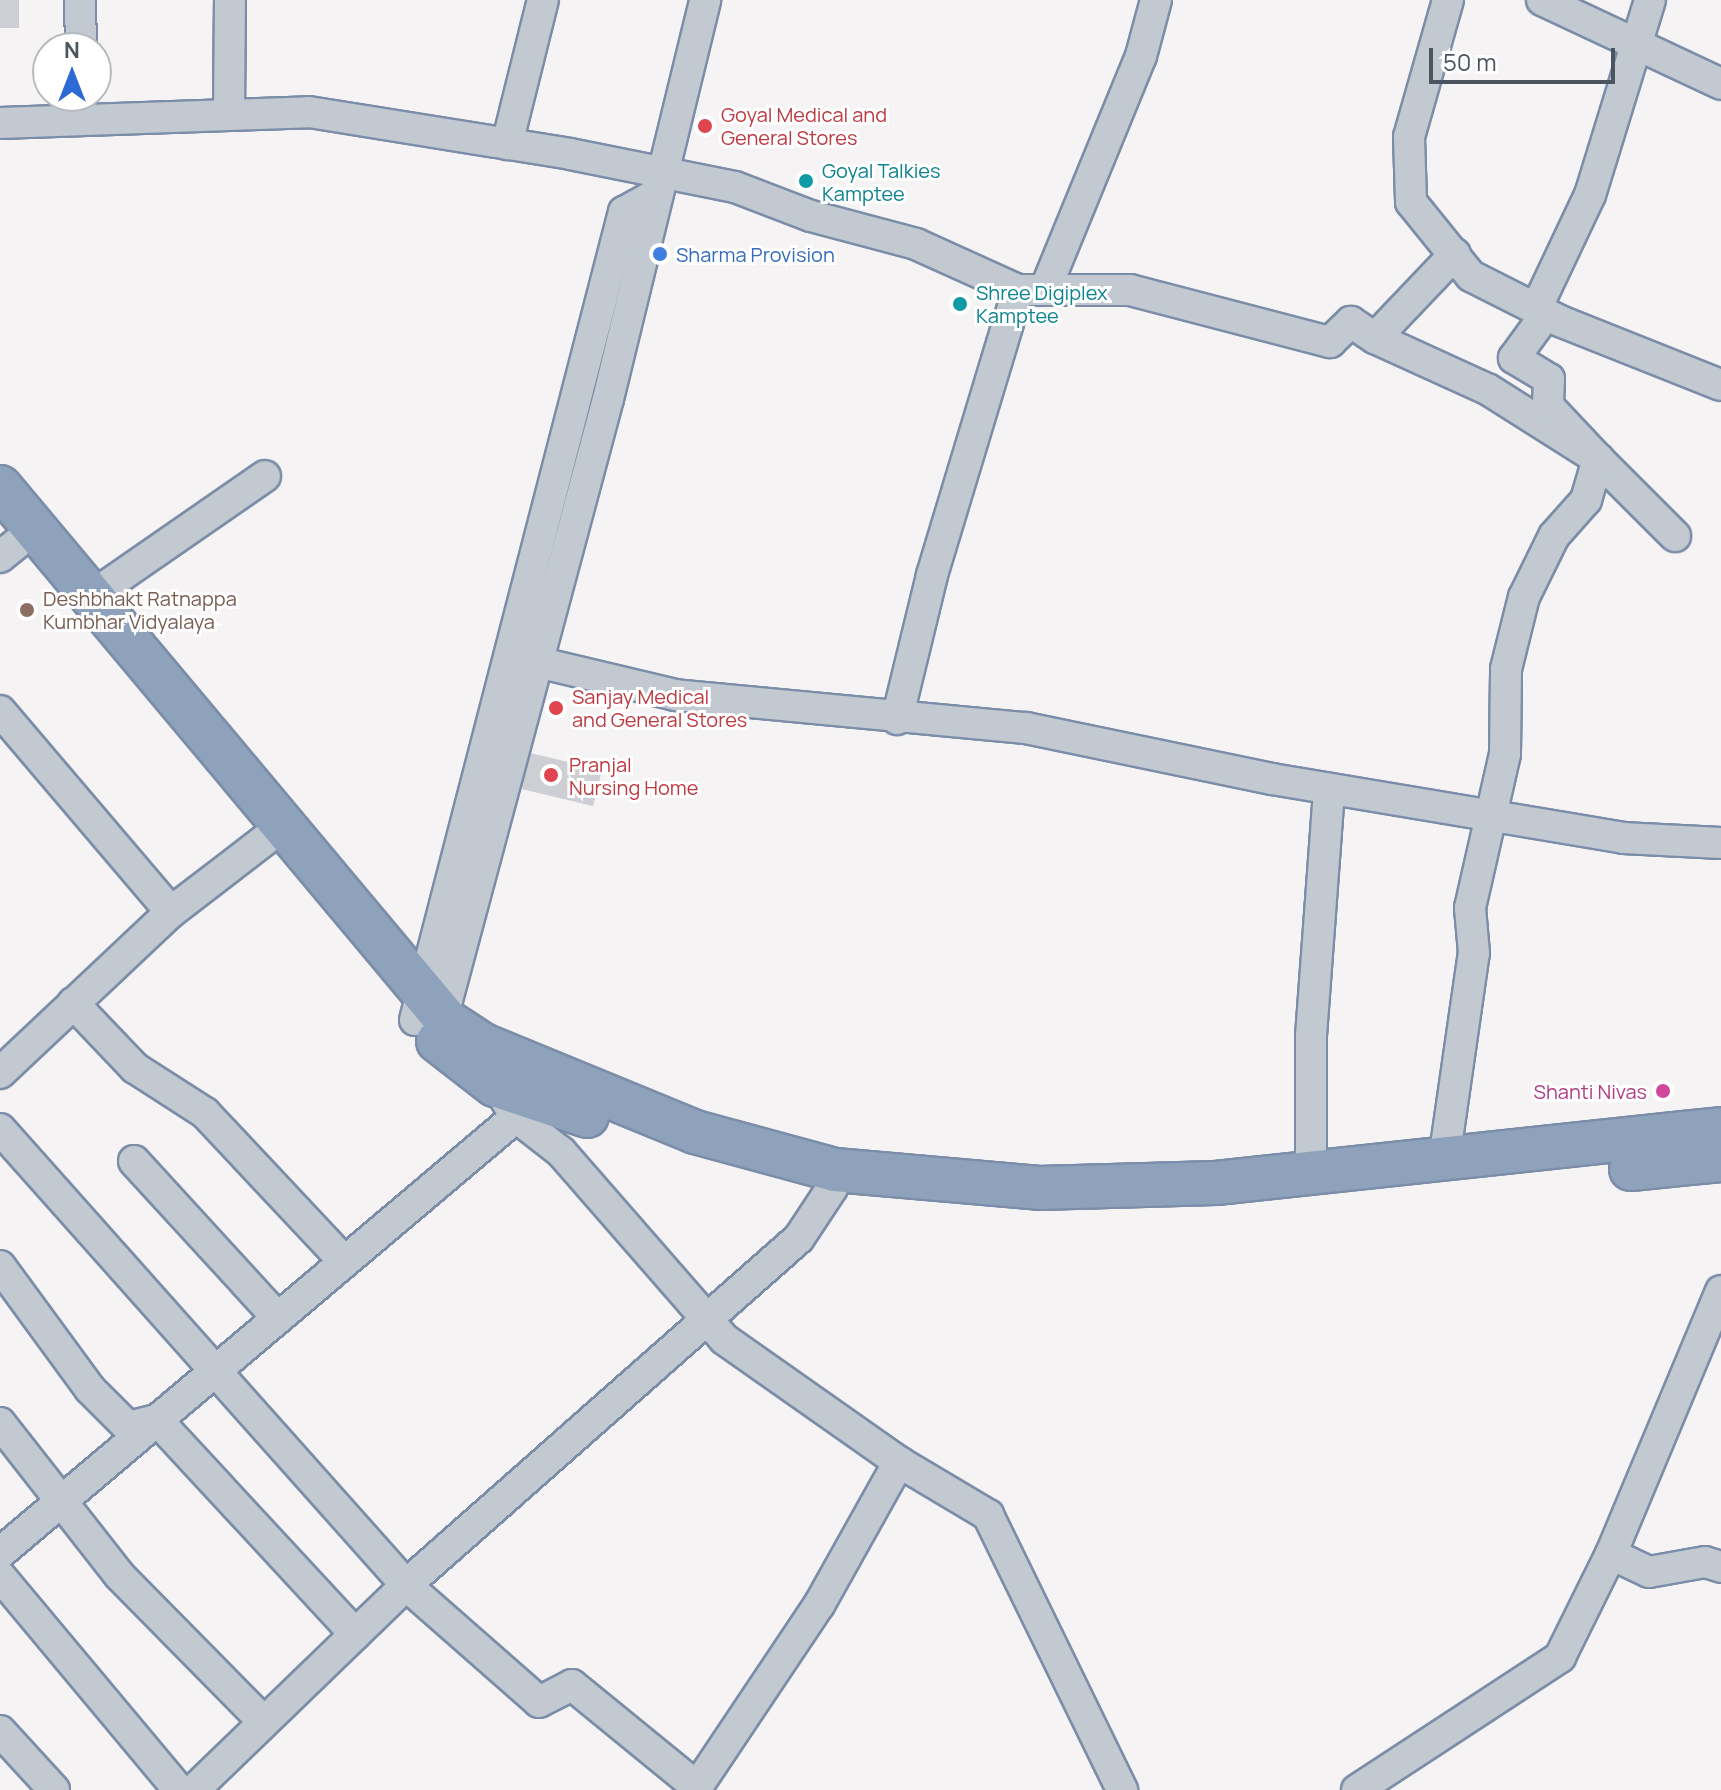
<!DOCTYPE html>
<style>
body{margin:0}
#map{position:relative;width:1721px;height:1790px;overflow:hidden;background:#f5f3f3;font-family:Manrope,sans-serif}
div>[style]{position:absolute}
.building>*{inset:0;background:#cdcfd4}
.roads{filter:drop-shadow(2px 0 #7b8da8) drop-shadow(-2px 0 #7b8da8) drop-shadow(0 2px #7b8da8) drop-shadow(0 -2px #7b8da8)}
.minor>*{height:30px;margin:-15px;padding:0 15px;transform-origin:15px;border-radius:15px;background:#c2c9d0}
.highway>*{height:42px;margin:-21px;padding:0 21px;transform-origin:21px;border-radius:21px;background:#8fa2bc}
.dots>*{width:22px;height:22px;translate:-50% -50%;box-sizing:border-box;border:4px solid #fff;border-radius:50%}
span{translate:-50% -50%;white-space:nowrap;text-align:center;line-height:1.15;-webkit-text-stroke:6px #fff;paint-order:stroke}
.health-label{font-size:20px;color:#be3a42}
.left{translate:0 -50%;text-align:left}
.culture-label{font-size:20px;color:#0d838f}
.shop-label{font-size:20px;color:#366cbe}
.education-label{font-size:20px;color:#785e54}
.hotel-label{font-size:20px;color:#b23c85}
.right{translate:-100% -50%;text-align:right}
.north{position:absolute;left:32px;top:32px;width:80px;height:80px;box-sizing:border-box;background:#fff;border:2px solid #b7bbbf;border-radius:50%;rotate:0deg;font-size:22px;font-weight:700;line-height:32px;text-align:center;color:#4c545f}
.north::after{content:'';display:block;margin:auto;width:28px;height:36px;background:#2c6ad5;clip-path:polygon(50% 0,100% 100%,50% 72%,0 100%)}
.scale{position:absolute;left:1429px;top:48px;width:186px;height:36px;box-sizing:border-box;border:4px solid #4c545f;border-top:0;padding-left:10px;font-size:24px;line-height:28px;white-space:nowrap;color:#4c545f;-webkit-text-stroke:6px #fff;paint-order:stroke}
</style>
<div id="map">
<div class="building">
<i style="clip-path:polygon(0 0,19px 0,19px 28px,0 28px)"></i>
<i style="clip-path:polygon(522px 751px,602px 770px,593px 806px,513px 787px)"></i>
</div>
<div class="roads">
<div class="minor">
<i style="left:80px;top:0;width:48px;rotate:88.8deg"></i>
<i style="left:1448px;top:0;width:142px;rotate:105.9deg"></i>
<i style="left:1409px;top:137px;width:65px;rotate:88.2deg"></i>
<i style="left:1411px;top:202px;width:95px;rotate:51deg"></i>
<i style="left:1471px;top:276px;width:100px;rotate:26.8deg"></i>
<i style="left:1560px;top:321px;width:173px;rotate:21.7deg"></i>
<i style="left:1542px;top:0;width:198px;rotate:25.1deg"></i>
<i style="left:229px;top:112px;width:112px;rotate:-89.5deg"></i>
<i style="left:0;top:123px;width:309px;rotate:-2deg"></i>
<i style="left:309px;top:112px;width:264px;rotate:9.1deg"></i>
<i style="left:570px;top:154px;width:168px;rotate:11.3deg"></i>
<i style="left:735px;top:187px;width:81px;rotate:20.9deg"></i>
<i style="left:811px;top:216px;width:109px;rotate:14.9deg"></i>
<i style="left:916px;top:244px;width:112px;rotate:24.3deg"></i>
<i style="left:1018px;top:290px;width:112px"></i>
<i style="left:1130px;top:290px;width:207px;rotate:14.6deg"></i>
<i style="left:1330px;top:342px;width:29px;rotate:-44deg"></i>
<i style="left:1351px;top:322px;width:29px;rotate:34deg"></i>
<i style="left:1375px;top:338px;width:116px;rotate:-46.4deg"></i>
<i style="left:507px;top:144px;width:148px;rotate:-76deg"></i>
<i style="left:1045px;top:290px;width:253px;rotate:-67.7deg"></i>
<i style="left:1141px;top:56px;width:58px;rotate:-75deg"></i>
<i style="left:1536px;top:309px;width:126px;rotate:-64.7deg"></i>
<i style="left:1590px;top:195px;width:204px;rotate:-72.9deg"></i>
<i style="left:1375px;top:338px;width:125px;rotate:24.5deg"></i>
<i style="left:1489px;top:390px;width:129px;rotate:32.3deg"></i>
<i style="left:1598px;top:459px;width:109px;rotate:45deg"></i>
<i style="left:0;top:557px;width:22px;rotate:-39deg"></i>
<i style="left:89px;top:598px;width:214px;rotate:-34.7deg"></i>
<i style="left:537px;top:662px;width:142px;rotate:13.4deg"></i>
<i style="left:675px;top:695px;width:353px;rotate:5.4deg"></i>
<i style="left:1026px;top:728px;width:251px;rotate:11.7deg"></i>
<i style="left:1272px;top:779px;width:356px;rotate:9.5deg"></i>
<i style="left:1623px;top:838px;width:98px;rotate:2.9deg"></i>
<i style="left:0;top:711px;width:264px;rotate:49.6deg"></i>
<i style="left:897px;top:719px;width:148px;rotate:-76.3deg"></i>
<i style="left:932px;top:575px;width:298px;rotate:-73.2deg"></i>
<i style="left:73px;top:1003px;width:90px;rotate:46.4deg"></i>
<i style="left:135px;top:1068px;width:83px;rotate:32.7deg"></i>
<i style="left:205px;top:1113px;width:204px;rotate:46.8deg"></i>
<i style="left:415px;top:1020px;width:835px;rotate:-75.5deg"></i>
<i style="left:624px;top:212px;width:39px;rotate:-29deg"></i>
<i style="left:439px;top:1030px;width:653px;rotate:-75.01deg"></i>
<i style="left:608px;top:399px;width:411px;rotate:-76.3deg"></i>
<i style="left:0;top:1073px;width:235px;rotate:-43.3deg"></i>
<i style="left:171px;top:912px;width:120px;rotate:-37.5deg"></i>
<i style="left:493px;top:1078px;width:45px;rotate:59.5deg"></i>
<i style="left:516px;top:1117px;width:57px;rotate:37.9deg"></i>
<i style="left:561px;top:1152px;width:248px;rotate:48.9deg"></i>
<i style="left:724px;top:1339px;width:214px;rotate:35.1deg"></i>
<i style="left:899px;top:1462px;width:104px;rotate:30.8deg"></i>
<i style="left:988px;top:1515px;width:306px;rotate:64deg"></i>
<i style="left:0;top:1129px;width:611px;rotate:48.32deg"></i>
<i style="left:406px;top:1585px;width:177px;rotate:41.3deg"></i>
<i style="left:539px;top:1702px;width:37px;rotate:-27deg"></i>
<i style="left:572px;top:1685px;width:161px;rotate:39.2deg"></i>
<i style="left:697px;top:1787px;width:219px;rotate:-56.2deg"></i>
<i style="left:819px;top:1605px;width:164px;rotate:-60.8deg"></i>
<i style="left:1444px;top:1160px;width:209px;rotate:-81.8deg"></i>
<i style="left:1474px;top:953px;width:45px;rotate:-95.1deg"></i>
<i style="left:1470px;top:908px;width:158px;rotate:-77.2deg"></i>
<i style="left:1505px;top:754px;width:85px;rotate:-89.3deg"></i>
<i style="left:1506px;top:669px;width:74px;rotate:-76deg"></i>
<i style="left:1524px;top:597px;width:68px;rotate:-63.8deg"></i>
<i style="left:1554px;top:536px;width:48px;rotate:-48.4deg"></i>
<i style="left:1586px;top:500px;width:43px;rotate:-73.7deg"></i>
<i style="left:1598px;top:459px;width:73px;rotate:-133.3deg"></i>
<i style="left:1548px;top:406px;width:27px;rotate:-88deg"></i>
<i style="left:1549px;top:379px;width:41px;rotate:-149deg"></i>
<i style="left:1514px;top:358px;width:54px;rotate:-54deg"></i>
<i style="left:134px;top:1161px;width:213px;rotate:47.5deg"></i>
<i style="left:1311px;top:1173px;width:137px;rotate:-90deg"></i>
<i style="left:1311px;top:1036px;width:248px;rotate:-85.8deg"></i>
<i style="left:0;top:1266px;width:152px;rotate:53.8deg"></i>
<i style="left:90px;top:1389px;width:54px;rotate:45deg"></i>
<i style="left:128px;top:1427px;width:30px;rotate:-14deg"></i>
<i style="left:157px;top:1420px;width:292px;rotate:47.2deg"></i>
<i style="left:0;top:1423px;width:193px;rotate:51.9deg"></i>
<i style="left:119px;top:1575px;width:206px;rotate:45.4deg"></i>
<i style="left:0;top:1553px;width:676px;rotate:-40.2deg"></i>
<i style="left:1611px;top:1554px;width:42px;rotate:25.3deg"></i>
<i style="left:1649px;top:1572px;width:57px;rotate:-10.1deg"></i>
<i style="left:1705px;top:1562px;width:17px;rotate:17deg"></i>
<i style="left:0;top:1576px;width:279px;rotate:50.1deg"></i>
<i style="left:0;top:1731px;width:80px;rotate:47.5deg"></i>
<i style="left:194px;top:1790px;width:295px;rotate:-44deg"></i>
<i style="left:406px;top:1585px;width:524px;rotate:-41.44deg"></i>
<i style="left:799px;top:1238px;width:60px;rotate:-56.6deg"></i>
<i style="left:832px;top:1188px;width:18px;rotate:-81deg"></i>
<i style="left:1357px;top:1790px;width:243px;rotate:-33.2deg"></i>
<i style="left:1560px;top:1657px;width:115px;rotate:-63.7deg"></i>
<i style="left:1611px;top:1554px;width:285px;rotate:-67.3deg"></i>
</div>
<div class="highway">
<i style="left:0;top:487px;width:698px;rotate:50.06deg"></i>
<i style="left:448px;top:1022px;width:42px;rotate:33.3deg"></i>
<i style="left:483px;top:1045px;width:229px;rotate:22.3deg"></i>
<i style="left:695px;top:1132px;width:145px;rotate:15.2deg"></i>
<i style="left:835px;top:1170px;width:205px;rotate:5deg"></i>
<i style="left:1039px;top:1188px;width:177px;rotate:-1.6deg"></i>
<i style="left:1216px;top:1183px;width:508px;rotate:-6.1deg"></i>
<i style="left:438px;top:1041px;width:72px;rotate:37.7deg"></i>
<i style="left:495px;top:1085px;width:97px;rotate:18.6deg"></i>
<i style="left:1631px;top:1169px;width:90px;rotate:-5.7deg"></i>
</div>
</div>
<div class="dots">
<i style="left:705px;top:126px;background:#e0444e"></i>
<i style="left:806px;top:181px;background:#0f9aa8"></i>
<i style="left:660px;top:254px;background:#3f7fe0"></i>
<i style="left:960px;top:304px;background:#0f9aa8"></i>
<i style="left:27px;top:610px;background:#8d6e63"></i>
<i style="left:556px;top:708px;background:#e0444e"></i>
<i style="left:551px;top:775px;background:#e0444e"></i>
<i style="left:1663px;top:1091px;background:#d1479c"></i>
</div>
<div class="health-label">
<span class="left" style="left:721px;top:126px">Goyal Medical and<br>General Stores</span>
<span class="left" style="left:572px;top:708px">Sanjay Medical<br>and General Stores</span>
<span class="left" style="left:569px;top:776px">Pranjal<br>Nursing Home</span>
</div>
<div class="culture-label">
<span class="left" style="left:822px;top:182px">Goyal Talkies<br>Kamptee</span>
<span class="left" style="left:976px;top:304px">Shree Digiplex<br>Kamptee</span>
</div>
<div class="shop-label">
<span class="left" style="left:676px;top:254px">Sharma Provision</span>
</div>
<div class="education-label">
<span class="left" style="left:43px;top:610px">Deshbhakt Ratnappa<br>Kumbhar Vidyalaya</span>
</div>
<div class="hotel-label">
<span class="right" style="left:1647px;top:1091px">Shanti Nivas</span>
</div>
<div class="north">N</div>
<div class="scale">50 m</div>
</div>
